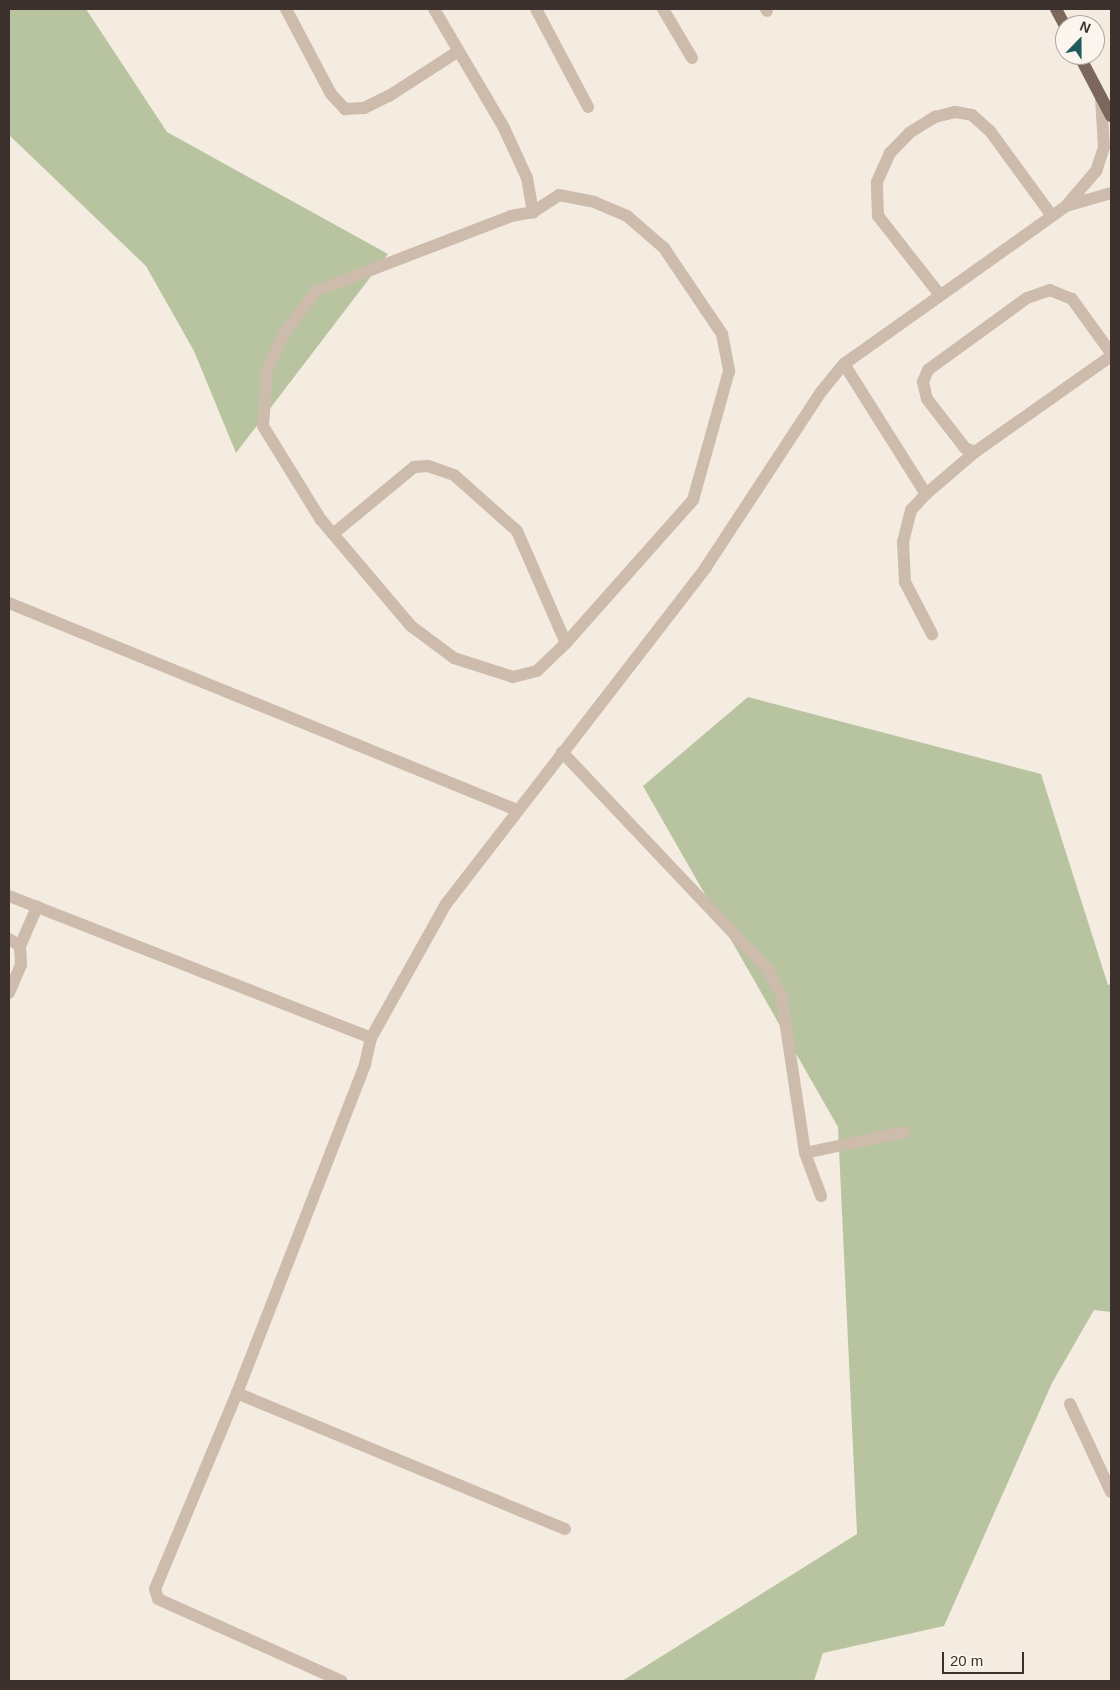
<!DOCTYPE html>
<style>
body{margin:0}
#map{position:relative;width:1120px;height:1690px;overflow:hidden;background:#f4ebe1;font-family:Arial,sans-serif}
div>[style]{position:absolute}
.green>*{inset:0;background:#b8c4a0}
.lane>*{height:12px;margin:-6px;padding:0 6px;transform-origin:6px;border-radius:6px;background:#cdbbac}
.street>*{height:12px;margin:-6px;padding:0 6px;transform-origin:6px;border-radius:6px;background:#cdbbac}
.primary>*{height:12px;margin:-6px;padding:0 6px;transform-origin:6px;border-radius:6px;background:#7d675c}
span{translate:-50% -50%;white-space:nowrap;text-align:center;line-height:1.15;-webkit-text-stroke:4.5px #fbf5ee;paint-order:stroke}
.frame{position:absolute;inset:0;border:10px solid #3b302b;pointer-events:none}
.north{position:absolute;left:1055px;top:15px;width:50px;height:50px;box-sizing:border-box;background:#fbf5ee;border:1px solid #aea6a0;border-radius:50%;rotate:22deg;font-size:14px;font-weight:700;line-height:20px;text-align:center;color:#3b302b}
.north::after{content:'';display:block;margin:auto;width:18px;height:22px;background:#1f5a5e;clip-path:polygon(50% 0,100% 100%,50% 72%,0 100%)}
.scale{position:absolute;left:942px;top:1652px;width:82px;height:22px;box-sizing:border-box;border:2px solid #3b302b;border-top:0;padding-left:6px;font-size:15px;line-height:18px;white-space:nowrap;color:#3b302b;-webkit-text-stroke:4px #fbf5ee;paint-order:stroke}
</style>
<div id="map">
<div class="green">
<i style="clip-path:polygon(9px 9px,86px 9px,167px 132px,388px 254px,236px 453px,194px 351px,146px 266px,9px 135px)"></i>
<i style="clip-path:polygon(748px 697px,1041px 774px,1108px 985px,1111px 984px,1111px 1312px,1094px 1310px,1052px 1383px,944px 1626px,823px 1653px,814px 1681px,622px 1681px,857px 1534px,838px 1127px,643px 786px)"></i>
</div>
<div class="lane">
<i style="left:286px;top:9px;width:96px;rotate:62.1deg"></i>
<i style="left:331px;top:94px;width:21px;rotate:47deg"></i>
<i style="left:345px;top:109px;width:19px;rotate:-3deg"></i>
<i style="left:364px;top:108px;width:28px;rotate:-26deg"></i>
<i style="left:389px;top:96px;width:81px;rotate:-32.9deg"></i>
<i style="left:536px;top:9px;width:111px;rotate:62deg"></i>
<i style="left:766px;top:9px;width:2px;rotate:63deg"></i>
<i style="left:559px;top:195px;width:36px;rotate:11deg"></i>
<i style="left:594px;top:202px;width:36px;rotate:23deg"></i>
<i style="left:627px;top:216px;width:49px;rotate:40.9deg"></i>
<i style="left:664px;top:248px;width:104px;rotate:56deg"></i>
<i style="left:722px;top:334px;width:38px;rotate:79deg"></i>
<i style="left:729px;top:371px;width:134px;rotate:105.6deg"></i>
<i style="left:693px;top:500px;width:191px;rotate:131.6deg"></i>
<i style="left:566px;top:643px;width:40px;rotate:136deg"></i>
<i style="left:537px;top:671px;width:25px;rotate:166deg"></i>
<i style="left:513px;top:677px;width:62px;rotate:-162.1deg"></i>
<i style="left:454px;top:658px;width:54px;rotate:-143.3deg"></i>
<i style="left:411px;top:626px;width:139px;rotate:-130.3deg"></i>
<i style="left:321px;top:520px;width:110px;rotate:-121.7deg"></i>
<i style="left:263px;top:426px;width:56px;rotate:-85.9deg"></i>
<i style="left:267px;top:370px;width:38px;rotate:-65deg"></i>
<i style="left:283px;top:335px;width:55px;rotate:-53.1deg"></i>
<i style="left:316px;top:291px;width:209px;rotate:-21deg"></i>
<i style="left:511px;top:216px;width:22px;rotate:-10deg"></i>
<i style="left:533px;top:212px;width:31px;rotate:-33deg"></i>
<i style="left:940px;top:295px;width:100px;rotate:-128.1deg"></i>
<i style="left:878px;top:216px;width:34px;rotate:-92deg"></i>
<i style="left:877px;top:182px;width:32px;rotate:-66deg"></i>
<i style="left:890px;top:153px;width:28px;rotate:-46deg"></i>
<i style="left:909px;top:133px;width:31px;rotate:-32deg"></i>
<i style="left:935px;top:117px;width:21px;rotate:-14deg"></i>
<i style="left:955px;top:112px;width:17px;rotate:10deg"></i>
<i style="left:972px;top:115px;width:24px;rotate:42deg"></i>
<i style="left:990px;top:131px;width:105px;rotate:53.9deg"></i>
<i style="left:1111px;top:353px;width:67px;rotate:-125.8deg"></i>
<i style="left:1072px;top:299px;width:24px;rotate:-158deg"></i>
<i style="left:1050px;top:290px;width:24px;rotate:161deg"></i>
<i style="left:1027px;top:298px;width:122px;rotate:144deg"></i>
<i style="left:928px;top:370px;width:13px;rotate:113deg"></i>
<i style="left:923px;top:382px;width:17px;rotate:77deg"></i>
<i style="left:927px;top:399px;width:62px;rotate:52.2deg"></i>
<i style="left:965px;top:448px;width:11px;rotate:22deg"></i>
<i style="left:975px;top:452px;width:166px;rotate:-35.2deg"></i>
<i style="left:844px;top:364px;width:154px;rotate:57.8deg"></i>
<i style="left:926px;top:494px;width:22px;rotate:133deg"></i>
<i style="left:911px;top:510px;width:33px;rotate:104deg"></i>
<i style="left:903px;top:542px;width:40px;rotate:87.1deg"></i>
<i style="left:905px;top:582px;width:59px;rotate:62.6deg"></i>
<i style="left:926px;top:494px;width:65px;rotate:-40.6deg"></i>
<i style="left:333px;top:534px;width:105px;rotate:-39.6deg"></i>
<i style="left:414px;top:467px;width:14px;rotate:-4deg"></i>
<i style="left:428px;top:466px;width:28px;rotate:19deg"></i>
<i style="left:454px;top:475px;width:84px;rotate:41.6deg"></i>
<i style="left:517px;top:531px;width:122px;rotate:66.4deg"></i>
<i style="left:562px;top:752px;width:299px;rotate:46.6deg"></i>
<i style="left:767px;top:969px;width:29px;rotate:61deg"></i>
<i style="left:781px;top:994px;width:161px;rotate:81.4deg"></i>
<i style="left:805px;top:1153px;width:46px;rotate:69.6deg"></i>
<i style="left:805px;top:1153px;width:101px;rotate:-12deg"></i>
</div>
<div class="street">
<i style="left:434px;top:9px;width:138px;rotate:59.5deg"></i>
<i style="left:504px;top:128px;width:55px;rotate:65.3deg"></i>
<i style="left:527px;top:178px;width:35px;rotate:80deg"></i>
<i style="left:663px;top:9px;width:57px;rotate:59.4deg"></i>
<i style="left:1101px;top:98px;width:49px;rotate:86.5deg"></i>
<i style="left:1104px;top:147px;width:25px;rotate:108deg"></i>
<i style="left:1096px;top:171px;width:46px;rotate:130.6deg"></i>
<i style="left:1066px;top:206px;width:47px;rotate:-16.1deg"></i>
<i style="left:9px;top:603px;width:549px;rotate:22.17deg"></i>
<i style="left:9px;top:896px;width:389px;rotate:21.4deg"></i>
<i style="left:9px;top:939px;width:13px;rotate:32deg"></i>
<i style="left:9px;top:993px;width:30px;rotate:-67deg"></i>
<i style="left:21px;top:965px;width:19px;rotate:-93deg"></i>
<i style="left:20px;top:946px;width:43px;rotate:-66.4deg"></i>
<i style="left:237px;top:1393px;width:212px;rotate:112.7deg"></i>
<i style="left:155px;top:1589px;width:10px;rotate:73deg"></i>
<i style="left:158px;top:1599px;width:201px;rotate:24.1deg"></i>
<i style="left:1070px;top:1404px;width:97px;rotate:65deg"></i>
<i style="left:565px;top:1529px;width:355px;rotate:-157.5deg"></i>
<i style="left:237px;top:1393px;width:353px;rotate:-68.7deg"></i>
<i style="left:365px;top:1064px;width:27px;rotate:-77deg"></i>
<i style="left:371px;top:1038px;width:154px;rotate:-60.8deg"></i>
<i style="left:446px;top:904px;width:426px;rotate:-52.3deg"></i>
<i style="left:706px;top:567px;width:209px;rotate:-56.7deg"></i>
<i style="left:821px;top:392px;width:36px;rotate:-51deg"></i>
<i style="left:844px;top:364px;width:272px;rotate:-35.4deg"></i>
</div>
<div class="primary">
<i style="left:1056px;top:9px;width:19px;rotate:62deg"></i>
<i style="left:1079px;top:55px;width:69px;rotate:62.3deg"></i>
</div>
<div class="frame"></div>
<div class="north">N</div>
<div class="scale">20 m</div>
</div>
